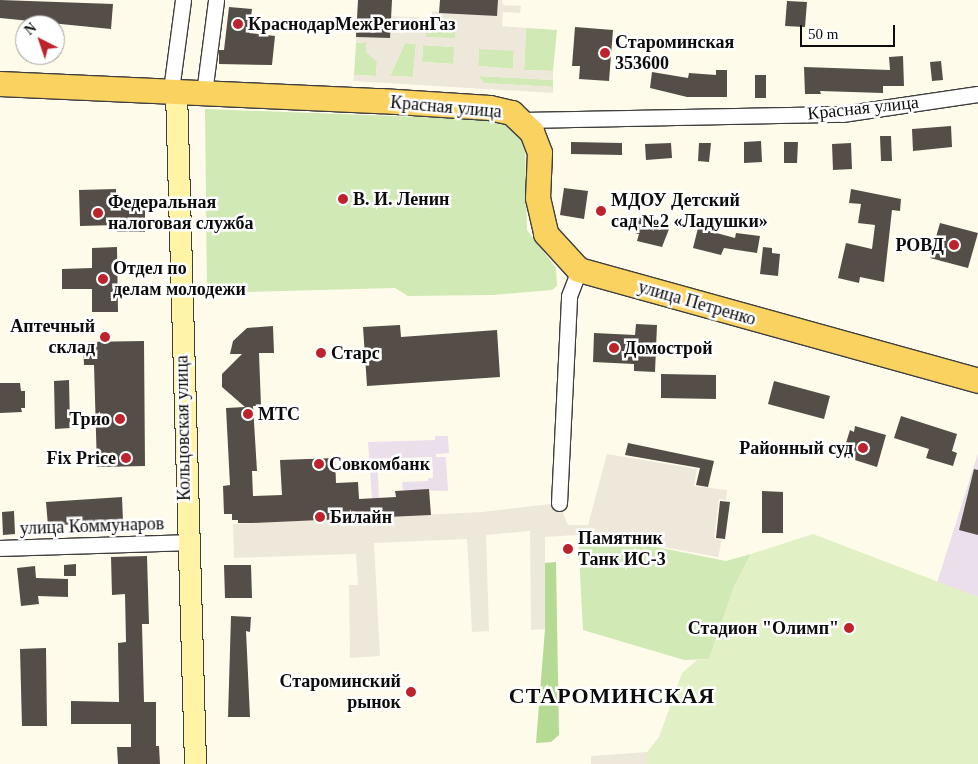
<!DOCTYPE html>
<meta charset="utf-8">
<style>
body{margin:0}
#map{position:relative;width:978px;height:764px;overflow:hidden;background:#fffbea;font-family:Georgia,serif}
div>[style]{position:absolute}
.industrial>*{inset:0;background:#eadfeb}
.green>*{inset:0;background:#d0e9b5}
.forest>*{inset:0;background:#b4da94}
.pitch>*{inset:0;background:#e2f0c6}
.plaza>*{inset:0;background:#eee8db}
.building>*{inset:0;background:#544d48}
.roads{filter:drop-shadow(1px 0 #3f3f3f) drop-shadow(-1px 0 #3f3f3f) drop-shadow(0 1px #3f3f3f) drop-shadow(0 -1px #3f3f3f)}
.street>*{height:15px;margin:-7.5px;padding:0 7.5px;transform-origin:7.5px;border-radius:7.5px;background:#fff}
.secondary>*{height:21px;margin:-10.5px;padding:0 10.5px;transform-origin:10.5px;border-radius:10.5px;background:#fff4a5}
.primary>*{height:24px;margin:-12px;padding:0 12px;transform-origin:12px;border-radius:12px;background:#fad260}
.dots>*{width:14px;height:14px;translate:-50% -50%;box-sizing:border-box;border:2px solid #fff;border-radius:50%}
span{translate:-50% -50%;white-space:nowrap;text-align:center;line-height:1.15;-webkit-text-stroke:5px #fff;paint-order:stroke}
.poi-label{font-size:18px;color:#0c0c0c;font-weight:700}
.left{translate:0 -50%;text-align:left}
.right{translate:-100% -50%;text-align:right}
.street-label{font-size:18px;color:#0c0c0c}
.district-label{font-size:22px;color:#0c0c0c;font-weight:700;letter-spacing:1px}
.north{position:absolute;left:15px;top:15px;width:50px;height:50px;box-sizing:border-box;background:#fff;border:1px solid #9e9e9e;border-radius:50%;rotate:319deg;font-size:14px;font-weight:700;line-height:20px;text-align:center;color:#0c0c0c}
.north::after{content:'';display:block;margin:auto;width:18px;height:22px;background:#bc232c;clip-path:polygon(50% 0,100% 100%,50% 72%,0 100%)}
.scale{position:absolute;left:800px;top:25px;width:95px;height:22px;box-sizing:border-box;border:2px solid #0c0c0c;border-top:0;padding-left:6px;font-size:15px;line-height:18px;white-space:nowrap;color:#0c0c0c;-webkit-text-stroke:4px #fff;paint-order:stroke}
</style>
<div id="map">
<div class="industrial">
<i style="clip-path:polygon(435px 436px,448px 436px,449px 453px,436px 454px,436px 457px,446px 457px,448px 491px,403px 490px,402px 482px,428px 481px,428px 478px,433px 478px,432px 457px,377px 459px,379px 498px,372px 499px,368px 442px,435px 440px)"></i>
<i style="clip-path:polygon(978px 453px,978px 597px,937px 583px)"></i>
</div>
<div class="green">
<i style="clip-path:polygon(526px 28px,557px 30px,553px 71px,524px 70px)"></i>
<i style="clip-path:polygon(426px 29px,455px 30px,455px 39px,425px 37px)"></i>
<i style="clip-path:polygon(367px 42px,366px 47px,377px 62px,376px 76px,354px 75px,356px 43px)"></i>
<i style="clip-path:polygon(405px 43px,416px 44px,413px 77px,390px 76px)"></i>
<i style="clip-path:polygon(423px 45px,455px 47px,454px 64px,422px 62px)"></i>
<i style="clip-path:polygon(479px 48px,514px 50px,513px 69px,478px 66px)"></i>
<i style="clip-path:polygon(478px 76px,553px 80px,553px 87px,484px 83px)"></i>
<i style="clip-path:polygon(205px 109px,499px 120px,511px 125px,521px 135px,525px 146px,527px 230px,556px 268px,557px 286px,552px 290px,493px 295px,408px 296px,395px 288px,207px 293px)"></i>
<i style="clip-path:polygon(592px 534px,726px 561px,751px 554px,734px 587px,709px 659px,684px 660px,583px 630px,578px 536px)"></i>
</div>
<div class="forest">
<i style="clip-path:polygon(556px 562px,559px 735px,551px 742px,536px 743px,545px 629px,545px 563px)"></i>
</div>
<div class="pitch">
<i style="clip-path:polygon(813px 534px,978px 597px,978px 764px,647px 764px,647px 752px,659px 737px,682px 673px,697px 660px,709px 659px,734px 587px,751px 554px)"></i>
</div>
<div class="plaza">
<i style="clip-path:polygon(evenodd,498px 0,502px 0,503px 5px,521px 6px,520px 13px,503px 12px,502px 26px,526px 28px,524px 70px,553px 71px,553px 80px,478px 76px,485px 83px,553px 87px,553px 93px,353px 81px,354px 75px,376px 76px,377px 62px,366px 52px,367px 42px,356px 43px,356px 37px,390px 38px,391px 16px,432px 18px,432px 11px,497px 16px,498px 0,426px 29px,455px 30px,455px 38px,426px 37px,426px 29px,498px 0,405px 43px,416px 44px,413px 77px,390px 76px,405px 43px,498px 0,423px 45px,454px 47px,453px 64px,422px 62px,423px 45px,498px 0,479px 49px,514px 51px,513px 69px,478px 66px,479px 49px)"></i>
<i style="clip-path:polygon(607px 454px,697px 469px,694px 486px,727px 490px,726px 500px,719px 499px,714px 539px,722px 540px,718px 557px,592px 534px,545px 537px,545px 629px,531px 630px,530px 531px,486px 535px,489px 631px,472px 632px,467px 539px,374px 543px,380px 656px,350px 658px,349px 585px,358px 585px,356px 554px,234px 558px,233px 524px,482px 512px,559px 503px,568px 525px,588px 525px)"></i>
<i style="clip-path:polygon(647px 752px,647px 764px,591px 764px,591px 756px)"></i>
</div>
<div class="building">
<i style="clip-path:polygon(0 0,113px 4px,111px 29px,0 18px)"></i>
<i style="clip-path:polygon(358px 0,392px 0,390px 38px,356px 37px)"></i>
<i style="clip-path:polygon(440px 0,498px 0,497px 16px,439px 13px)"></i>
<i style="clip-path:polygon(787px 1px,807px 2px,805px 27px,785px 26px)"></i>
<i style="clip-path:polygon(229px 7px,252px 9px,249px 33px,275px 36px,272px 65px,219px 64px,219px 50px,224px 50px)"></i>
<i style="clip-path:polygon(575px 27px,613px 30px,609px 81px,579px 79px,580px 66px,572px 66px)"></i>
<i style="clip-path:polygon(903px 56px,904px 86px,883px 86px,883px 93px,820px 91px,821px 94px,805px 94px,804px 67px,890px 70px,889px 57px)"></i>
<i style="clip-path:polygon(941px 61px,943px 80px,932px 81px,930px 62px)"></i>
<i style="clip-path:polygon(716px 70px,727px 70px,727px 97px,687px 97px,650px 88px,652px 72px,688px 78px,689px 73px,716px 75px)"></i>
<i style="clip-path:polygon(755px 75px,766px 75px,766px 98px,755px 98px)"></i>
<i style="clip-path:polygon(951px 126px,952px 147px,913px 151px,912px 129px)"></i>
<i style="clip-path:polygon(880px 136px,891px 136px,892px 161px,881px 161px)"></i>
<i style="clip-path:polygon(761px 141px,762px 162px,744px 163px,744px 142px)"></i>
<i style="clip-path:polygon(571px 142px,622px 143px,622px 155px,571px 154px)"></i>
<i style="clip-path:polygon(784px 142px,798px 142px,797px 163px,784px 163px)"></i>
<i style="clip-path:polygon(671px 143px,672px 158px,646px 160px,645px 144px)"></i>
<i style="clip-path:polygon(699px 143px,711px 143px,709px 162px,698px 161px)"></i>
<i style="clip-path:polygon(851px 143px,852px 169px,833px 170px,832px 144px)"></i>
<i style="clip-path:polygon(564px 188px,588px 191px,584px 219px,560px 215px)"></i>
<i style="clip-path:polygon(116px 189px,116px 201px,145px 200px,145px 232px,117px 232px,117px 225px,80px 226px,79px 190px)"></i>
<i style="clip-path:polygon(851px 189px,901px 199px,900px 211px,892px 210px,884px 282px,860px 277px,859px 283px,838px 278px,846px 243px,872px 249px,875px 225px,858px 223px,861px 204px,849px 203px)"></i>
<i style="clip-path:polygon(638px 217px,671px 224px,662px 247px,637px 241px,639px 234px,635px 233px)"></i>
<i style="clip-path:polygon(940px 223px,978px 233px,968px 268px,930px 258px)"></i>
<i style="clip-path:polygon(698px 228px,735px 238px,736px 233px,760px 236px,757px 253px,724px 248px,721px 255px,693px 248px)"></i>
<i style="clip-path:polygon(117px 247px,118px 312px,92px 312px,92px 289px,62px 289px,62px 269px,92px 268px,92px 248px)"></i>
<i style="clip-path:polygon(763px 247px,772px 248px,772px 253px,780px 254px,778px 276px,760px 274px)"></i>
<i style="clip-path:polygon(636px 324px,657px 325px,655px 372px,634px 371px,634px 364px,593px 362px,594px 333px,635px 335px)"></i>
<i style="clip-path:polygon(400px 325px,401px 337px,497px 330px,500px 377px,367px 386px,363px 327px)"></i>
<i style="clip-path:polygon(273px 326px,274px 353px,259px 353px,261px 406px,253px 406px,257px 471px,252px 471px,253px 496px,282px 495px,280px 460px,335px 458px,336px 483px,358px 482px,359px 499px,396px 497px,395px 491px,429px 489px,431px 515px,253px 523px,238px 523px,238px 520px,232px 520px,232px 514px,224px 514px,223px 486px,230px 485px,226px 408px,245px 407px,222px 387px,222px 374px,242px 354px,230px 354px,233px 341px,247px 328px)"></i>
<i style="clip-path:polygon(144px 341px,145px 466px,97px 467px,94px 365px,84px 365px,83px 342px)"></i>
<i style="clip-path:polygon(661px 374px,716px 375px,716px 399px,661px 398px)"></i>
<i style="clip-path:polygon(69px 380px,70px 428px,55px 429px,54px 381px)"></i>
<i style="clip-path:polygon(774px 381px,830px 396px,824px 419px,768px 404px)"></i>
<i style="clip-path:polygon(0 383px,20px 383px,21px 391px,25px 391px,25px 408px,21px 408px,22px 412px,0 413px)"></i>
<i style="clip-path:polygon(901px 416px,957px 434px,952px 451px,957px 453px,953px 466px,926px 458px,929px 449px,894px 438px)"></i>
<i style="clip-path:polygon(855px 426px,886px 435px,877px 467px,842px 456px,850px 430px,854px 432px)"></i>
<i style="clip-path:polygon(628px 443px,714px 461px,708px 487px,696px 485px,700px 468px,625px 455px)"></i>
<i style="clip-path:polygon(974px 469px,978px 470px,978px 535px,959px 530px)"></i>
<i style="clip-path:polygon(762px 491px,783px 492px,783px 533px,762px 533px)"></i>
<i style="clip-path:polygon(122px 497px,123px 521px,48px 526px,46px 502px)"></i>
<i style="clip-path:polygon(720px 501px,730px 502px,725px 539px,716px 538px)"></i>
<i style="clip-path:polygon(14px 511px,15px 534px,3px 535px,2px 512px)"></i>
<i style="clip-path:polygon(147px 556px,149px 624px,142px 624px,144px 702px,156px 702px,156px 746px,159px 746px,160px 764px,118px 764px,117px 747px,131px 747px,131px 724px,71px 724px,71px 701px,119px 702px,118px 643px,126px 642px,125px 594px,112px 595px,111px 557px)"></i>
<i style="clip-path:polygon(76px 564px,76px 576px,64px 576px,64px 565px)"></i>
<i style="clip-path:polygon(224px 565px,251px 565px,252px 598px,225px 598px)"></i>
<i style="clip-path:polygon(35px 566px,36px 578px,68px 579px,68px 597px,38px 596px,39px 604px,21px 606px,17px 568px)"></i>
<i style="clip-path:polygon(231px 616px,251px 617px,250px 632px,246px 631px,250px 717px,228px 717px)"></i>
<i style="clip-path:polygon(46px 648px,47px 726px,22px 726px,20px 649px)"></i>
</div>
<div class="roads">
<div class="street">
<i style="left:171px;top:90px;width:91px;rotate:-82.4deg"></i>
<i style="left:204px;top:93px;width:94px;rotate:-82.6deg"></i>
<i style="left:523px;top:120px;width:319px;rotate:-1.1deg"></i>
<i style="left:842px;top:114px;width:137px;rotate:-8.4deg"></i>
<i style="left:559px;top:503px;width:207px;rotate:-87.2deg"></i>
<i style="left:569px;top:296px;width:28px;rotate:-69deg"></i>
<i style="left:0;top:548px;width:186px;rotate:-1.8deg"></i>
</div>
<div class="secondary">
<i style="left:176px;top:91px;width:673px;rotate:88.38deg"></i>
</div>
<div class="primary">
<i style="left:0;top:84px;width:381px;rotate:2.6deg"></i>
<i style="left:381px;top:101px;width:109px;rotate:3.7deg"></i>
<i style="left:490px;top:108px;width:23px;rotate:13deg"></i>
<i style="left:512px;top:113px;width:28px;rotate:44deg"></i>
<i style="left:532px;top:132px;width:22px;rotate:69deg"></i>
<i style="left:540px;top:153px;width:45px;rotate:92.5deg"></i>
<i style="left:538px;top:198px;width:37px;rotate:77deg"></i>
<i style="left:546px;top:234px;width:49px;rotate:47.5deg"></i>
<i style="left:579px;top:270px;width:414px;rotate:15.5deg"></i>
</div>
</div>
<div class="dots">
<i style="left:238px;top:24px;background:#bc232c"></i>
<i style="left:605px;top:53px;background:#bc232c"></i>
<i style="left:343px;top:199px;background:#bc232c"></i>
<i style="left:601px;top:211px;background:#bc232c"></i>
<i style="left:98px;top:213px;background:#bc232c"></i>
<i style="left:954px;top:245px;background:#bc232c"></i>
<i style="left:103px;top:279px;background:#bc232c"></i>
<i style="left:105px;top:337px;background:#bc232c"></i>
<i style="left:614px;top:348px;background:#bc232c"></i>
<i style="left:321px;top:353px;background:#bc232c"></i>
<i style="left:248px;top:414px;background:#bc232c"></i>
<i style="left:120px;top:419px;background:#bc232c"></i>
<i style="left:863px;top:448px;background:#bc232c"></i>
<i style="left:126px;top:458px;background:#bc232c"></i>
<i style="left:319px;top:464px;background:#bc232c"></i>
<i style="left:320px;top:517px;background:#bc232c"></i>
<i style="left:568px;top:549px;background:#bc232c"></i>
<i style="left:849px;top:628px;background:#bc232c"></i>
<i style="left:411px;top:692px;background:#bc232c"></i>
</div>
<div class="poi-label">
<span class="left" style="left:248px;top:24px">КраснодарМежРегионГаз</span>
<span class="left" style="left:615px;top:53px">Староминская<br>353600</span>
<span class="left" style="left:353px;top:199px">В. И. Ленин</span>
<span class="left" style="left:611px;top:211px">МДОУ Детский<br>сад №2 «Ладушки»</span>
<span class="left" style="left:108px;top:213px">Федеральная<br>налоговая служба</span>
<span class="right" style="left:944px;top:245px">РОВД</span>
<span class="left" style="left:113px;top:279px">Отдел по<br>делам молодежи</span>
<span class="right" style="left:95px;top:337px">Аптечный<br>склад</span>
<span class="left" style="left:624px;top:348px">Домострой</span>
<span class="left" style="left:331px;top:353px">Старс</span>
<span class="left" style="left:258px;top:414px">МТС</span>
<span class="right" style="left:110px;top:419px">Трио</span>
<span class="right" style="left:853px;top:448px">Районный суд</span>
<span class="right" style="left:116px;top:458px">Fix Price</span>
<span class="left" style="left:329px;top:464px">Совкомбанк</span>
<span class="left" style="left:330px;top:517px">Билайн</span>
<span class="left" style="left:578px;top:549px">Памятник<br>Танк ИС-3</span>
<span class="right" style="left:839px;top:628px">Стадион "Олимп"</span>
<span class="right" style="left:401px;top:692px">Староминский<br>рынок</span>
</div>
<div class="street-label">
<span style="left:446px;top:107px;rotate:5deg">Красная улица</span>
<span style="left:863px;top:108px;rotate:-6deg">Красная улица</span>
<span style="left:697px;top:303px;rotate:16deg">улица Петренко</span>
<span style="left:183px;top:428px;rotate:-91deg">Кольцовская улица</span>
<span style="left:92px;top:526px;rotate:-2deg">улица Коммунаров</span>
</div>
<div class="district-label">
<span style="left:612px;top:696px">СТАРОМИНСКАЯ</span>
</div>
<div class="north">N</div>
<div class="scale">50 m</div>
</div>
